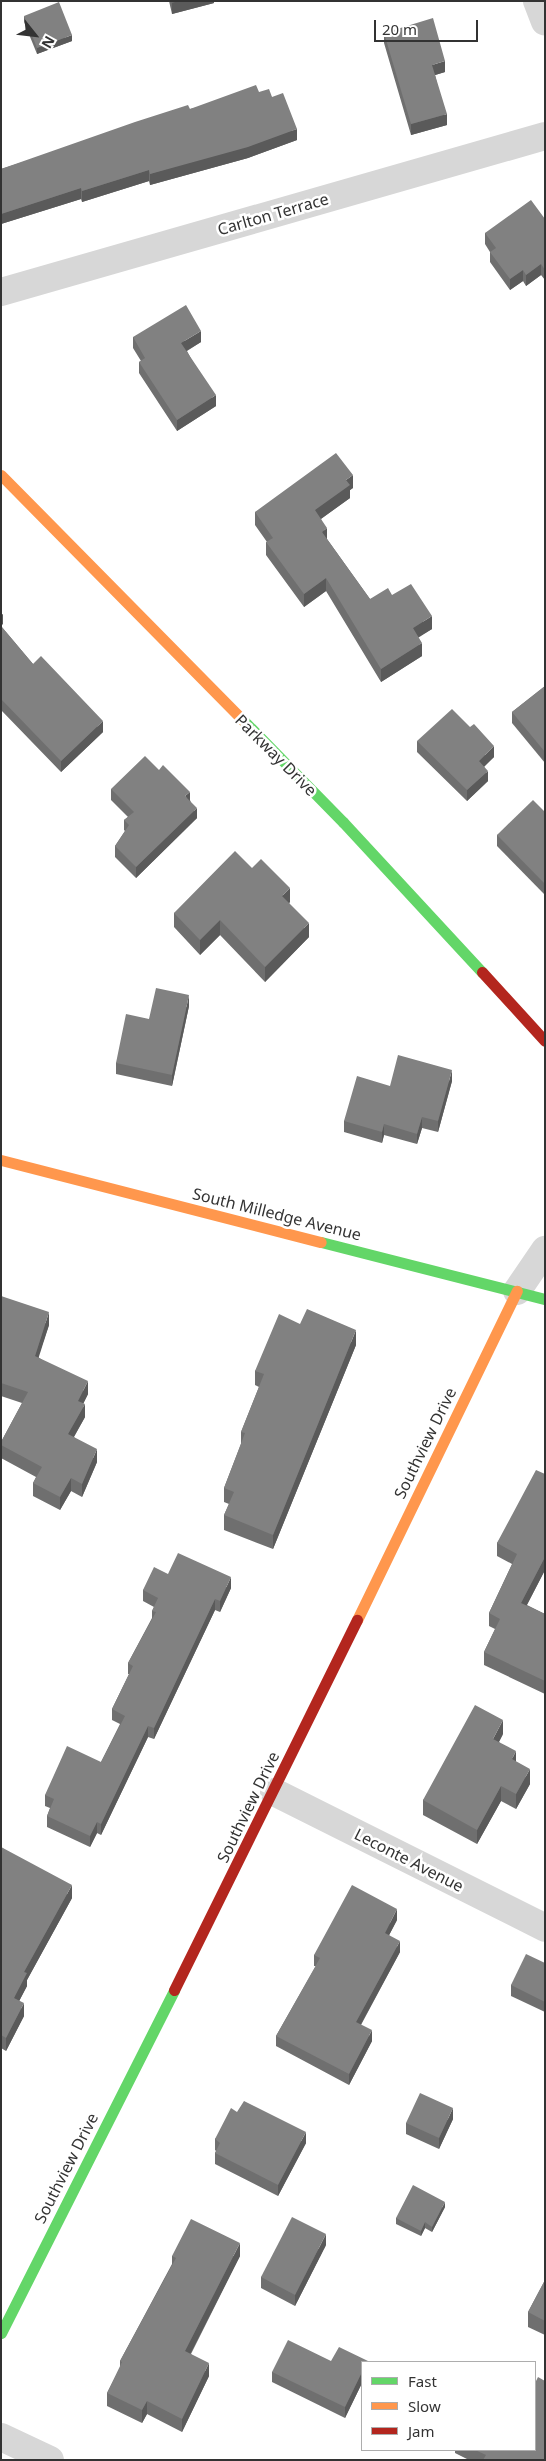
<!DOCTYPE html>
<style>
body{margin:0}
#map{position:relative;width:546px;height:2461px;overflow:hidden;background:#fff;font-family:"Noto Sans",sans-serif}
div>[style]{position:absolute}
.street>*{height:28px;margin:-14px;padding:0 14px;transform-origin:14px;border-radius:14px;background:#d7d7d7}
.fast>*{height:11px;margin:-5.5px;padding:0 5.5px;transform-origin:5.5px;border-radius:5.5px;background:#63d668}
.slow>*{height:11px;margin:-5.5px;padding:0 5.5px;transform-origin:5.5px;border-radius:5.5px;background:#ff974d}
.jam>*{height:11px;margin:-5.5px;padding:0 5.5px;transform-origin:5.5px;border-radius:5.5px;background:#b3261e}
.wall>*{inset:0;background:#6f6f6f}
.shaded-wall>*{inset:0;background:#5a5a5a}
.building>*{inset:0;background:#818181}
span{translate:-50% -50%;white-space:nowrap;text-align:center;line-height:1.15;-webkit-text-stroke:5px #fff;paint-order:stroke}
.street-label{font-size:16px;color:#333}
.frame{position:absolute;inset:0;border:2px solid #333;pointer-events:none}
.legend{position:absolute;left:361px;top:2361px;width:175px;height:90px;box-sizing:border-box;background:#fff;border:1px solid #adadad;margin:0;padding:6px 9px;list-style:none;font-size:15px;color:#333}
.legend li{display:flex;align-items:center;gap:10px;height:25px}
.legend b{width:25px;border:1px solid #adadad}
.north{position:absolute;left:10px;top:10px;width:50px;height:50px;-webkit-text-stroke:4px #fff;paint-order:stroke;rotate:119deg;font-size:14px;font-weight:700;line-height:20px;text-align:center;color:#333}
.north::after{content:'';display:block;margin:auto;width:18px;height:22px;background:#333;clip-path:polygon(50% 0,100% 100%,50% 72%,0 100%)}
.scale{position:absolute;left:374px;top:20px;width:104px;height:22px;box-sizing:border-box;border:2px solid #333;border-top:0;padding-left:6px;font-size:15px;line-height:18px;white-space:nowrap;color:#333;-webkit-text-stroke:4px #fff;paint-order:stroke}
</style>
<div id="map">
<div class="street">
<i style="left:537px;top:1px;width:22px;rotate:69deg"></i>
<i style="left:1px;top:292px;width:566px;rotate:-16deg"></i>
<i style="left:517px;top:1291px;width:50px;rotate:-55.7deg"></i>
<i style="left:274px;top:1792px;width:303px;rotate:26.6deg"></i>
<i style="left:1px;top:2437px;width:54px;rotate:25.1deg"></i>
</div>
<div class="fast">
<i style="left:243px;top:720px;width:143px;rotate:45.6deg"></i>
<i style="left:343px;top:822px;width:205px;rotate:47.2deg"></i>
<i style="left:321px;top:1242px;width:231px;rotate:14.3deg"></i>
<i style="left:1px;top:2333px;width:384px;rotate:-63.2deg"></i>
</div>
<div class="slow">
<i style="left:1px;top:475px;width:344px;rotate:45.4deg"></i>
<i style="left:1px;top:1160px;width:330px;rotate:14.4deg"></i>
<i style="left:357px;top:1620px;width:366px;rotate:-64.1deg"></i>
</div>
<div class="jam">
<i style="left:482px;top:972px;width:93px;rotate:47.6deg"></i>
<i style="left:174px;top:1990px;width:413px;rotate:-63.7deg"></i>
</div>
<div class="wall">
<i style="clip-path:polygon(169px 1px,214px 1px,214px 3px,172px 14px)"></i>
<i style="clip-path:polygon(24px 16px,72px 41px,37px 54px,24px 22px)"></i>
<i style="clip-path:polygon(384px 33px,445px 72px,435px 75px,447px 125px,411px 135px,384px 43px)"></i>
<i style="clip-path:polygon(259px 92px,272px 97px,297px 140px,248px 158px,150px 185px,149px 181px,82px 202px,81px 199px,1px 224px,1px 169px,190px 109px)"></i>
<i style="clip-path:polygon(545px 219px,545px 280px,541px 275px,526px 286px,523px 281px,510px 290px,490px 262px,490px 252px,485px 244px,485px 233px)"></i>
<i style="clip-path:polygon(133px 337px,201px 342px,187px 351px,216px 406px,177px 431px,139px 373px,139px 362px,141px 361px,133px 348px)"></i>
<i style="clip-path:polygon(353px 488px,350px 490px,350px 498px,321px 519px,327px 539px,370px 599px,392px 595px,432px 629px,418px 637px,422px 656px,381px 682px,326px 591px,304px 607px,266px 555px,266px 542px,267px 542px,255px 525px,255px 512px)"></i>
<i style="clip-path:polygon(1px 626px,33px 664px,103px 732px,61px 772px,1px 710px)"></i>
<i style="clip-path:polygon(545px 686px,545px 763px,512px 723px,512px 712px)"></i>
<i style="clip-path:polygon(417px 741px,494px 757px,484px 766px,488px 781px,467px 801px,417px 752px)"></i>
<i style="clip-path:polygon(111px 789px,190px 800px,197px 818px,136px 878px,115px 857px,115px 846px,125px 831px,124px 830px,124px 820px,128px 817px,111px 800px)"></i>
<i style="clip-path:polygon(545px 812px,545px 895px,497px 846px,497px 835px)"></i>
<i style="clip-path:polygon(252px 868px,290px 902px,289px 903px,309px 937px,265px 982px,220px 935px,200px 955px,174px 927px,174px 913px)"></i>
<i style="clip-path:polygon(189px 1006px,172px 1086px,116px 1074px,116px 1063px,149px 1019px)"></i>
<i style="clip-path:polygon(452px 1081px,438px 1132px,422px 1128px,417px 1144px,384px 1135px,382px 1143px,344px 1132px,344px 1121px,390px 1086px)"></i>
<i style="clip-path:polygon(1px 1296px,49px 1325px,38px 1357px,88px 1394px,83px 1404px,85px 1417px,74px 1437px,97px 1462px,82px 1497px,71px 1491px,60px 1510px,33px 1496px,33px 1483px,36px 1477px,1px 1458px,1px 1442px,22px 1403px,1px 1396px)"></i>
<i style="clip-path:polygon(300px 1324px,356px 1345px,273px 1549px,224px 1530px,224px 1515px,229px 1504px,224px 1502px,224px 1488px,241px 1444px,241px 1432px,259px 1387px,255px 1385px,255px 1371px)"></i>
<i style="clip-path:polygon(545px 1474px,545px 1570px,527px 1605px,545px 1614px,545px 1694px,484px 1665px,484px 1652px,495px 1629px,489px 1626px,489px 1613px,512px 1564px,497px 1556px,497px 1543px)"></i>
<i style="clip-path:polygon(168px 1574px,231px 1588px,220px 1612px,215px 1610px,154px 1739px,148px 1737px,101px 1835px,97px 1833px,90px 1847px,47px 1827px,47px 1816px,50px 1808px,45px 1806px,45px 1795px,101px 1762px,120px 1724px,112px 1720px,112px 1709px,129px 1674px,128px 1674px,128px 1663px,152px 1618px,152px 1611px,154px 1607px,143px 1601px,143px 1590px)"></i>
<i style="clip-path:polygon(503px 1734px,499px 1742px,516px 1762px,530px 1784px,516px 1809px,501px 1801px,477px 1844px,423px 1815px,423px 1800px)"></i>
<i style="clip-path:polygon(1px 1847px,72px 1898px,27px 1980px,27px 1986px,19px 2001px,24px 2016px,6px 2051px,1px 2048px)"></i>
<i style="clip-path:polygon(397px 1920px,389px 1935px,400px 1952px,361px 2025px,372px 2041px,349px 2085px,276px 2046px,276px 2036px,316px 1966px,314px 1966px,314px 1955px)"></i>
<i style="clip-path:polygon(545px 1963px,545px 2012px,511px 1996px,511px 1985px)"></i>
<i style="clip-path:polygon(237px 2112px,306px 2143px,278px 2196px,215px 2164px,215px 2153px,216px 2151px,215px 2150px,215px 2139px)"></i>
<i style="clip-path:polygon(453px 2119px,439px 2149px,406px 2134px,406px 2123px)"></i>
<i style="clip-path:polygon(445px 2207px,432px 2232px,425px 2228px,421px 2236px,396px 2224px,396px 2218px)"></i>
<i style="clip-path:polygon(326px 2245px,295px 2306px,261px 2288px,261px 2277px)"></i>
<i style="clip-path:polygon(172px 2256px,240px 2256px,191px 2354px,209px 2376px,182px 2432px,147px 2414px,142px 2423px,107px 2406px,107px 2393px,120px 2368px,120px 2361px,172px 2264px)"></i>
<i style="clip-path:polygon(545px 2280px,545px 2335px,528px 2327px,528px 2312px)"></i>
<i style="clip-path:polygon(331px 2361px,368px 2362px,362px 2362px,362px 2383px,345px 2418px,272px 2382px,272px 2372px)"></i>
<i style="clip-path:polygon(455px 2450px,535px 2450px,545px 2460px,469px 2460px,455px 2453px)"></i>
</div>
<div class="shaded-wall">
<i style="clip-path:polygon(178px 1px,214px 1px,214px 3px,172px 14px,172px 3px)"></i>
<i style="clip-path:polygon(72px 35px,72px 41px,37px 54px,37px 48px)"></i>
<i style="clip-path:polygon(445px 61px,445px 72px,432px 76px,432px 65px)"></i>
<i style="clip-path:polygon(447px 114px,447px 125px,411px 135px,411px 124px)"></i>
<i style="clip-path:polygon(297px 129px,297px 140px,248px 158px,150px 185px,150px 174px)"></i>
<i style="clip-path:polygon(149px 170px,149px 181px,82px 202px,82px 191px)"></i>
<i style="clip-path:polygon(81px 188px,81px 199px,1px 224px,1px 214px)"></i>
<i style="clip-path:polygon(541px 264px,541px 275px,526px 286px,526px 275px)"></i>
<i style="clip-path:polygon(523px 270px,523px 281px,510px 290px,510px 279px)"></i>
<i style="clip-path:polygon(201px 331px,201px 342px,181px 354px,181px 343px)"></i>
<i style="clip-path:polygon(216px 395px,216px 406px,177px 431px,177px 420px)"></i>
<i style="clip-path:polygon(353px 475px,353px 488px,350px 490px,350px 498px,315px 523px,315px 510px,346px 480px)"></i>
<i style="clip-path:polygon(327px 528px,327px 541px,322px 532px)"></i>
<i style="clip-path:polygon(326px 578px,326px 591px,304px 607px,304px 594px)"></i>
<i style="clip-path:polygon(3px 614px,3px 624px,1px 626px,1px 615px)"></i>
<i style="clip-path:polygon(432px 616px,432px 629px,413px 641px,413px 628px)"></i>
<i style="clip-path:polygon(422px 643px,422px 656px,381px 682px,381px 669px)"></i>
<i style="clip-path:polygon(103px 721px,103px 732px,61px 772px,61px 761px)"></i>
<i style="clip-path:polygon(494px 746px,494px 757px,479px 772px,479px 761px)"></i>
<i style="clip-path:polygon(488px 771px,488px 781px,467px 801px,467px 790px)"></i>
<i style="clip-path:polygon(190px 792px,190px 803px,185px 796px)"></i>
<i style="clip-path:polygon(197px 808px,197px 818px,136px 878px,136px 867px)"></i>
<i style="clip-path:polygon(290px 888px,290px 902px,282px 910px,282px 896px)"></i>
<i style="clip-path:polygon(220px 920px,220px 935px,200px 955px,200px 940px)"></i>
<i style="clip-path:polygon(309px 923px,309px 937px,265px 982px,265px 967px)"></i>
<i style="clip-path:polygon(189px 995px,189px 1006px,172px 1086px,172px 1075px)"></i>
<i style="clip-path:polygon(452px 1070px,452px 1081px,438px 1132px,438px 1121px)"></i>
<i style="clip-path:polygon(422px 1117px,422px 1128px,417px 1144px,417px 1134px)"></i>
<i style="clip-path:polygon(384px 1124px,384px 1135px,382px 1143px,382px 1132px)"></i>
<i style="clip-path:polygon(49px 1312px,49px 1325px,35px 1369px,35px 1356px)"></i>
<i style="clip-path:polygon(356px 1330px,356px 1345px,273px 1549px,273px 1535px)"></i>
<i style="clip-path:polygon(88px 1381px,88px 1394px,78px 1414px,78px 1401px)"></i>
<i style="clip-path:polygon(85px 1404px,85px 1417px,68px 1447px,68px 1434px)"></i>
<i style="clip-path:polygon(97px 1449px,97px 1462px,82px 1497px,82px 1484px)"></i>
<i style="clip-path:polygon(71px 1478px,71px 1491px,60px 1510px,60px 1497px)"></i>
<i style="clip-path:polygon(545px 1557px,545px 1570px,521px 1616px,521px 1603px)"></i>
<i style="clip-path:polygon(231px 1577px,231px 1588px,220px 1612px,220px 1601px)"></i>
<i style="clip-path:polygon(215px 1599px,215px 1610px,154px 1739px,154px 1728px)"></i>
<i style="clip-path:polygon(503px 1720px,503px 1734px,493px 1753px,493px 1739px)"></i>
<i style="clip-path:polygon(148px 1726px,148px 1737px,101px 1835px,101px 1824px)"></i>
<i style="clip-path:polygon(516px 1751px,516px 1766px,512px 1759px)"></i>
<i style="clip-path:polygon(530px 1769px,530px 1784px,516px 1809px,516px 1794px)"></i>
<i style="clip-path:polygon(501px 1786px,501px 1801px,477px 1844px,477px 1830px)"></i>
<i style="clip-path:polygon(97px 1822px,97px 1833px,90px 1847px,90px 1836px)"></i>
<i style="clip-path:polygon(72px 1885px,72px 1898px,27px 1980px,27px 1986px,14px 2011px,14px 1998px,24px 1972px)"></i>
<i style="clip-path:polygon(397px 1909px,397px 1920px,385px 1943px,385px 1933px)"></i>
<i style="clip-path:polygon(400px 1941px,400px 1952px,356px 2033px,356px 2022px)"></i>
<i style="clip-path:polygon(24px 2003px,24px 2016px,6px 2051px,6px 2038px)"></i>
<i style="clip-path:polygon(372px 2030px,372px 2041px,349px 2085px,349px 2074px)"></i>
<i style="clip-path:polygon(453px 2108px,453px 2119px,439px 2149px,439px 2138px)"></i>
<i style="clip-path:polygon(306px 2132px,306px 2143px,278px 2196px,278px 2185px)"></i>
<i style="clip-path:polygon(445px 2202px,445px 2207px,432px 2232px,432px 2227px)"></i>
<i style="clip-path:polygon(425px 2222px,425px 2228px,421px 2236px,421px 2231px)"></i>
<i style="clip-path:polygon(326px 2234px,326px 2245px,295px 2306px,295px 2295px)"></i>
<i style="clip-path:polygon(240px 2243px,240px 2256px,185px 2364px,185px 2351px)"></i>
<i style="clip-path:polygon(209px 2363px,209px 2376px,182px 2432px,182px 2419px)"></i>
<i style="clip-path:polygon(362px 2372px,362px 2383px,345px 2418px,345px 2407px)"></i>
<i style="clip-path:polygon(147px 2401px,147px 2414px,142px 2423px,142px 2410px)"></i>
</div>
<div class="building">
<i style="clip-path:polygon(59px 2px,72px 35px,37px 48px,24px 16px)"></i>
<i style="clip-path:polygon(433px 18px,445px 61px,432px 65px,447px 114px,411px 124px,384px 33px)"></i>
<i style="clip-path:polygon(256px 85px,259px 92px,269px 89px,272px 97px,283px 93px,297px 129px,248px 147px,150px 174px,149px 170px,82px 191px,81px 188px,1px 214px,1px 169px,135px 122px,188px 105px,190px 109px)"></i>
<i style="clip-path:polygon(531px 200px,545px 219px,545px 270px,541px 264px,526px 275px,523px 270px,510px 279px,490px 252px,496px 248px,485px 233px)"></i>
<i style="clip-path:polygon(186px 305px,201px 331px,181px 343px,216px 395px,177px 420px,139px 362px,145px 358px,133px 337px)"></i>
<i style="clip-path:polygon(336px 453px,353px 475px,346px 480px,350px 485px,315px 510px,327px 528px,322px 532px,370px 599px,388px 588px,392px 595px,411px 584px,432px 616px,413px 628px,422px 643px,381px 669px,326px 578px,304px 594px,266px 542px,273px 538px,255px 512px)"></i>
<i style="clip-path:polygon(1px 626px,33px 664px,41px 656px,103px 721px,61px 761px,1px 699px)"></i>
<i style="clip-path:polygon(545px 686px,545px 752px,512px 712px)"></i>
<i style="clip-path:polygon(452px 709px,470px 727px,474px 724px,494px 746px,479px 761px,488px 771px,467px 790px,417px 741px)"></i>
<i style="clip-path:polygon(145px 756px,159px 770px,163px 765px,190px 792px,185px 796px,197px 808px,136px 867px,115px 846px,129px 825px,124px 820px,134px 812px,111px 789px)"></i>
<i style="clip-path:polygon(533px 800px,545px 812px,545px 884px,497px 835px)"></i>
<i style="clip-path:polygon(235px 851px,252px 868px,261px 859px,290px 888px,282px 896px,309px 923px,265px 967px,220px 920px,200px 940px,174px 913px)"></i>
<i style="clip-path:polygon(156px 988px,189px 995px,172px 1075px,116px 1063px,126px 1014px,149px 1019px)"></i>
<i style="clip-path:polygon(398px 1055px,452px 1070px,438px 1121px,422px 1117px,417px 1134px,384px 1124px,382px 1132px,344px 1121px,357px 1076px,390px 1086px)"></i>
<i style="clip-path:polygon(1px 1296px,49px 1312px,35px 1356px,88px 1381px,78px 1401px,85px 1404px,68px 1434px,97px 1449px,82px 1484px,71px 1478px,60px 1497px,33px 1483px,42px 1467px,1px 1445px,1px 1442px,28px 1392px,1px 1383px)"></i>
<i style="clip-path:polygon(307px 1309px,356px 1330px,273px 1535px,224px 1515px,234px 1492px,224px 1488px,245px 1433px,241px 1432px,264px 1374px,255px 1371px,279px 1314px,300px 1324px)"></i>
<i style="clip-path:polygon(536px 1470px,545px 1474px,545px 1557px,521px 1603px,545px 1614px,545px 1681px,484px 1652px,500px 1619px,489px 1613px,517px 1554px,497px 1543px)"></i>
<i style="clip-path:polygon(178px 1553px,231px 1577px,220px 1601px,215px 1599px,154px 1728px,148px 1726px,101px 1824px,97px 1822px,90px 1836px,47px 1816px,54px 1799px,45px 1795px,67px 1746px,101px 1762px,125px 1716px,112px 1709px,133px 1666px,128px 1663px,156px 1612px,152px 1611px,158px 1598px,143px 1590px,154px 1567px,168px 1574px)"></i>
<i style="clip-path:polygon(475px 1705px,503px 1720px,493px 1739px,516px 1751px,512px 1759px,530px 1769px,516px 1794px,501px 1786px,477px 1830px,423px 1800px)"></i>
<i style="clip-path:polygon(1px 1847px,72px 1885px,24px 1972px,27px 1973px,14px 1998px,24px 2003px,6px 2038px,1px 2035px)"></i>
<i style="clip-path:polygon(352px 1885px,397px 1909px,385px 1933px,400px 1941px,356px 2022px,372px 2030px,349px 2074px,276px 2036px,320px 1958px,314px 1955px)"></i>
<i style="clip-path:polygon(526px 1954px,545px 1963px,545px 2002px,511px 1985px)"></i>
<i style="clip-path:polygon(420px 2093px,453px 2108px,439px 2138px,406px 2123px)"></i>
<i style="clip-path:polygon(244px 2101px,306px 2132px,278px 2185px,215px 2153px,220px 2143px,215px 2139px,231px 2108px,237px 2112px)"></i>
<i style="clip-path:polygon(413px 2185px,445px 2202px,432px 2227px,425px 2222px,421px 2231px,396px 2218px)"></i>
<i style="clip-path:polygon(292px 2217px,326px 2234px,295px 2295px,261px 2277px)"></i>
<i style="clip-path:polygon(191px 2219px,240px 2243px,185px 2351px,209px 2363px,182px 2419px,147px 2401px,142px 2410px,107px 2393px,122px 2362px,120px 2361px,176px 2258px,172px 2256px)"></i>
<i style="clip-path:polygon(545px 2280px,545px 2321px,528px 2312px)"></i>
<i style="clip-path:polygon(288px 2340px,331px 2361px,339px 2347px,368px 2361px,367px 2362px,362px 2362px,362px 2372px,345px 2407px,272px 2372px)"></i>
<i style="clip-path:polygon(538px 2377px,545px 2381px,545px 2460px,483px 2460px,486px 2455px,475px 2450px,535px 2450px,535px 2383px)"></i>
</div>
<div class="street-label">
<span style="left:273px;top:214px;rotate:-16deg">Carlton Terrace</span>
<span style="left:276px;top:755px;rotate:45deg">Parkway Drive</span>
<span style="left:277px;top:1214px;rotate:14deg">South Milledge Avenue</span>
<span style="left:425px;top:1443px;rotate:-64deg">Southview Drive</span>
<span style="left:248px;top:1807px;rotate:-64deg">Southview Drive</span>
<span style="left:409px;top:1860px;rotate:27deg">Leconte Avenue</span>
<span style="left:66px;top:2168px;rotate:-63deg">Southview Drive</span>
</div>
<div class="frame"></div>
<ul class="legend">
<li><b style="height:6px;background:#63d668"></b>Fast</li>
<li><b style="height:6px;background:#ff974d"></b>Slow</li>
<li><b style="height:6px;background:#b3261e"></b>Jam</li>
</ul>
<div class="north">N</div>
<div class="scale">20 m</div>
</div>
